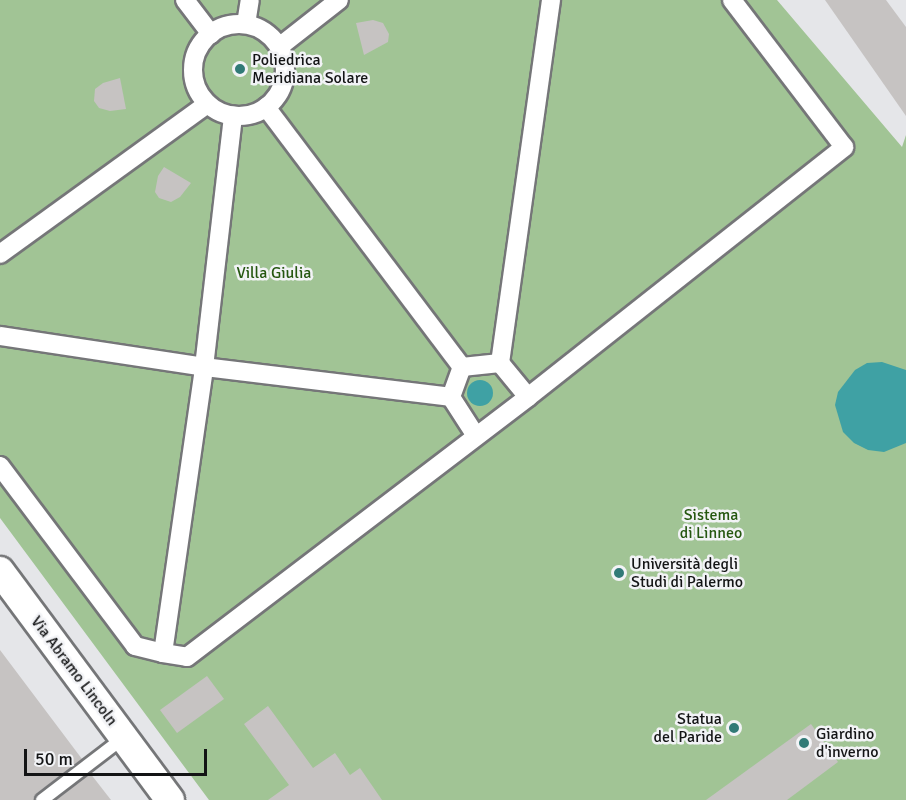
<!DOCTYPE html>
<meta charset="utf-8">
<style>
body{margin:0}
#map{position:relative;width:906px;height:800px;overflow:hidden;background:#e5e6e9;font-family:Signika,sans-serif}
div>[style]{position:absolute}
.green>*{inset:0;background:#a1c495}
.water>*{inset:0;background:#3fa1a4}
.round{border-radius:50%}
.building>*{inset:0;background:#c6c3c2}
.roads{filter:drop-shadow(2px 0 #757678) drop-shadow(-2px 0 #757678) drop-shadow(0 2px #757678) drop-shadow(0 -2px #757678)}
.service>*{height:12px;margin:-6px;padding:0 6px;transform-origin:6px;border-radius:6px;background:#fff}
.pedestrian>*{height:18px;margin:-9px;padding:0 9px;transform-origin:9px;border-radius:9px;background:#fff}
.pedestrian>.ring{margin:-9px;padding:0;box-sizing:content-box;background:none;border:18px solid #fff;border-radius:50%}
.tertiary>*{height:28px;margin:-14px;padding:0 14px;transform-origin:14px;border-radius:14px;background:#fff}
.dots>*{width:16px;height:16px;translate:-50% -50%;box-sizing:border-box;border:3px solid #f2f3f6;border-radius:50%}
span{translate:-50% -50%;white-space:nowrap;text-align:center;line-height:1.15;-webkit-text-stroke:5px #f2f3f6;paint-order:stroke}
.poi-label{font-size:16px;color:#131415}
.left{translate:0 -50%;text-align:left}
.right{translate:-100% -50%;text-align:right}
.park-label{font-size:16px;color:#255710}
.street-label{font-size:16px;color:#131415}
.scale{position:absolute;left:24px;top:749px;width:183px;height:27px;box-sizing:border-box;border:3px solid #131415;border-top:0;padding-left:8px;font-size:18px;line-height:21px;white-space:nowrap;color:#131415;-webkit-text-stroke:4px #f2f3f6;paint-order:stroke}
</style>
<div id="map">
<div class="green">
<i style="clip-path:polygon(0 0,777px 0,902px 147px,906px 135px,906px 800px,209px 800px,0 518px)"></i>
</div>
<div class="water">
<i style="clip-path:polygon(882px 362px,906px 370px,906px 443px,884px 452px,868px 450px,854px 443px,843px 432px,835px 405px,838px 392px,855px 370px,867px 363px)"></i>
<i class="round" style="left:467px;top:380px;width:26px;height:26px"></i>
</div>
<div class="building">
<i style="clip-path:polygon(825px 0,886px 0,906px 27px,906px 116px)"></i>
<i style="clip-path:polygon(373px 20px,383px 23px,389px 34px,388px 42px,364px 55px,356px 23px)"></i>
<i style="clip-path:polygon(120px 78px,126px 109px,110px 111px,99px 108px,94px 101px,95px 89px,103px 83px)"></i>
<i style="clip-path:polygon(164px 167px,191px 183px,180px 197px,171px 202px,159px 198px,155px 192px,158px 176px)"></i>
<i style="clip-path:polygon(0 650px,82px 759px,37px 793px,34px 800px,0 800px)"></i>
<i style="clip-path:polygon(207px 676px,224px 699px,177px 733px,160px 710px)"></i>
<i style="clip-path:polygon(268px 706px,313px 768px,335px 753px,350px 775px,360px 768px,382px 800px,268px 800px,289px 785px,244px 724px)"></i>
<i style="clip-path:polygon(811px 724px,838px 762px,787px 800px,706px 800px)"></i>
<i style="clip-path:polygon(90px 773px,111px 800px,56px 800px)"></i>
</div>
<div class="roads">
<div class="service">
<i style="left:42px;top:800px;width:102px;rotate:-37.4deg"></i>
</div>
<div class="pedestrian">
<i style="left:185px;top:0;width:43px;rotate:52.6deg"></i>
<i style="left:246px;top:24px;width:24px;rotate:-81deg"></i>
<i class="ring" style="left:193px;top:24px;width:74px;height:74px"></i>
<i style="left:279px;top:47px;width:76px;rotate:-38.1deg"></i>
<i style="left:266px;top:107px;width:326px;rotate:53deg"></i>
<i style="left:0;top:254px;width:256px;rotate:-35.9deg"></i>
<i style="left:0;top:336px;width:206px;rotate:8.6deg"></i>
<i style="left:204px;top:367px;width:249px;rotate:6.9deg"></i>
<i style="left:500px;top:363px;width:367px;rotate:-82deg"></i>
<i style="left:476px;top:436px;width:46px;rotate:-122.7deg"></i>
<i style="left:451px;top:397px;width:32px;rotate:-70deg"></i>
<i style="left:462px;top:367px;width:38px;rotate:-6deg"></i>
<i style="left:500px;top:363px;width:44px;rotate:50.5deg"></i>
<i style="left:0;top:466px;width:225px;rotate:53.1deg"></i>
<i style="left:135px;top:646px;width:29px;rotate:14deg"></i>
<i style="left:163px;top:653px;width:289px;rotate:-81.8deg"></i>
<i style="left:204px;top:367px;width:253px;rotate:-83.4deg"></i>
<i style="left:163px;top:653px;width:24px;rotate:9deg"></i>
<i style="left:187px;top:657px;width:429px;rotate:-37.3deg"></i>
<i style="left:528px;top:397px;width:403px;rotate:-38.3deg"></i>
<i style="left:844px;top:147px;width:185px;rotate:-127.3deg"></i>
</div>
<div class="tertiary">
<i style="left:0;top:571px;width:285px;rotate:53.4deg"></i>
</div>
</div>
<div class="dots">
<i style="left:240px;top:69px;background:#317a77"></i>
<i style="left:619px;top:573px;background:#317a77"></i>
<i style="left:734px;top:728px;background:#317a77"></i>
<i style="left:804px;top:743px;background:#317a77"></i>
</div>
<div class="poi-label">
<span class="left" style="left:252px;top:69px">Poliedrica<br>Meridiana Solare</span>
<span class="left" style="left:631px;top:573px">Università degli<br>Studi di Palermo</span>
<span class="right" style="left:722px;top:728px">Statua<br>del Paride</span>
<span class="left" style="left:816px;top:743px">Giardino<br>d'inverno</span>
</div>
<div class="park-label">
<span style="left:274px;top:273px">Villa Giulia</span>
<span style="left:711px;top:524px">Sistema<br>di Linneo</span>
</div>
<div class="street-label">
<span style="left:74px;top:671px;rotate:53deg">Via Abramo Lincoln</span>
</div>
<div class="scale">50 m</div>
</div>
